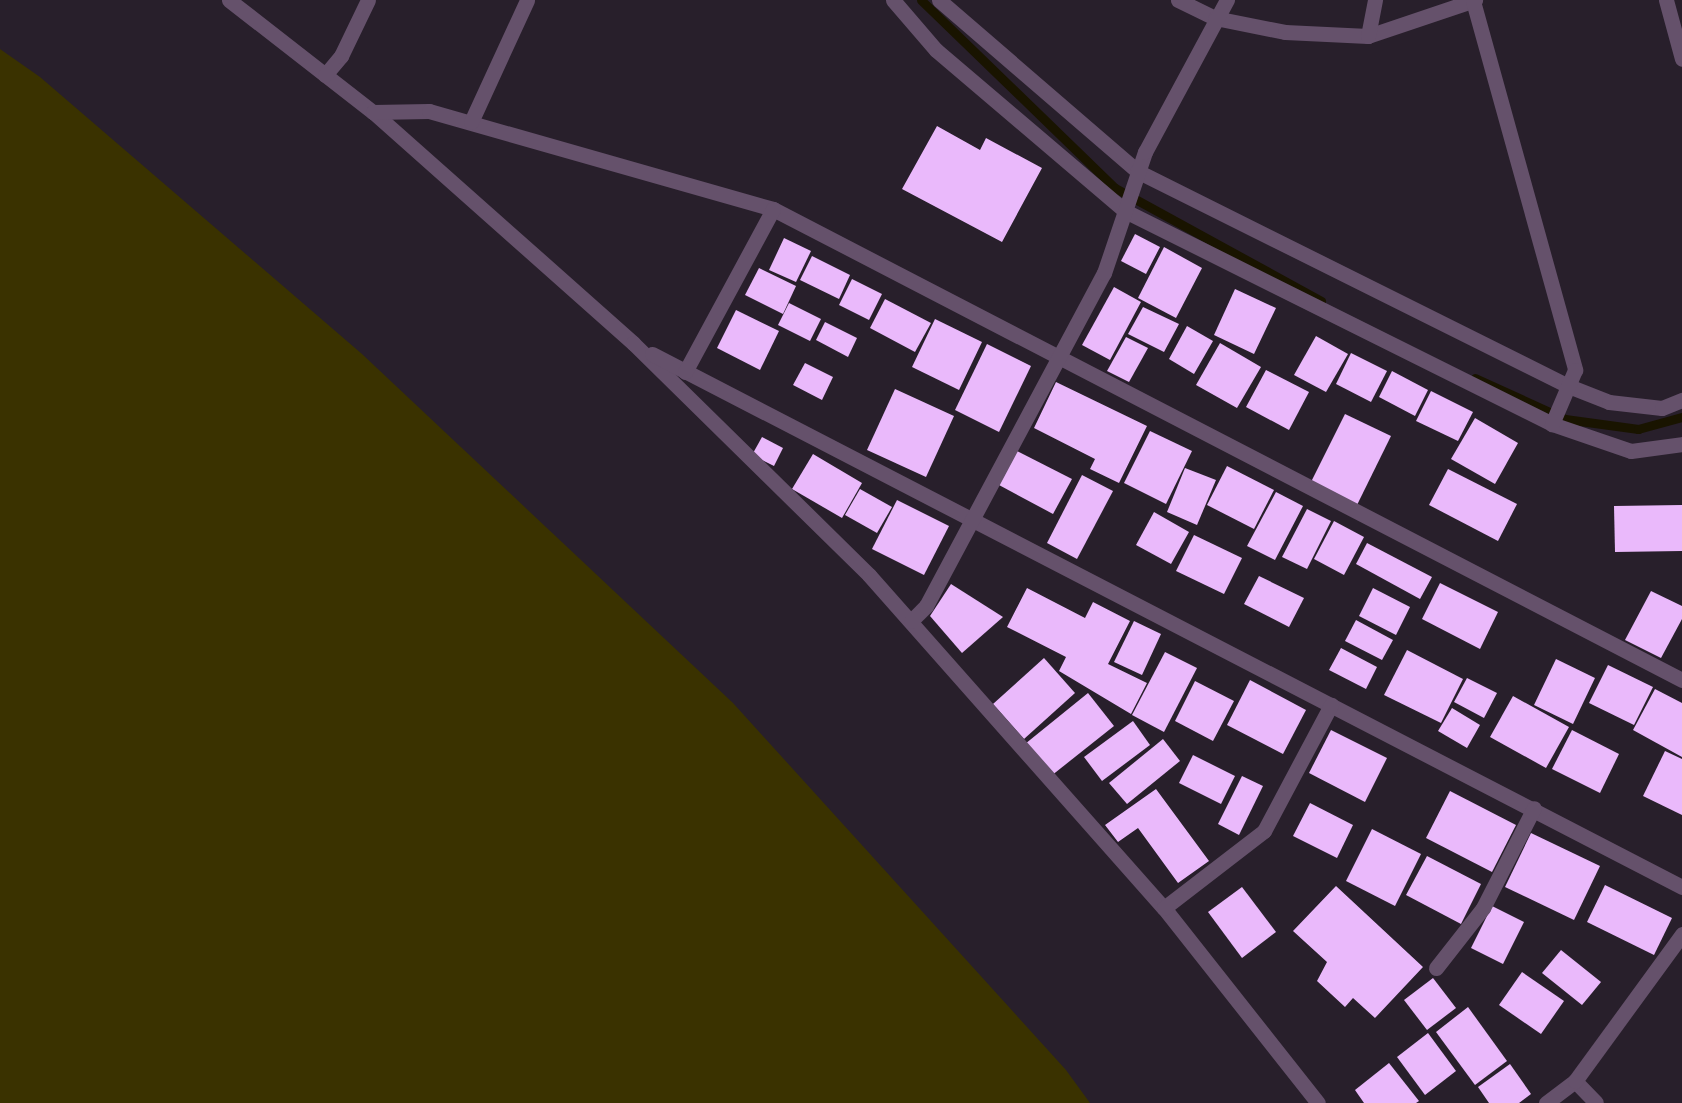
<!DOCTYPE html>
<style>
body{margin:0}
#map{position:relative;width:1682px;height:1103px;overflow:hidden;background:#281f2b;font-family:Figtree,sans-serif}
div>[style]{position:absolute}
.green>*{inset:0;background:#3a3200}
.stream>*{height:9px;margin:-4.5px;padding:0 4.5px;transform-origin:4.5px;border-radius:4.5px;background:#191400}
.building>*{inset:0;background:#eab9fb}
.minor>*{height:15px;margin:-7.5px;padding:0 7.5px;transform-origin:7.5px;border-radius:7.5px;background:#65516b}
span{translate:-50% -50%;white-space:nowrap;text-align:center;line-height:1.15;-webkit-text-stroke:6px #281f2b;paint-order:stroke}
</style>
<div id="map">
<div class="green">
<i style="clip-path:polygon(0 49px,40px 77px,362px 354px,733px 703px,1066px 1070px,1090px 1103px,0 1103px)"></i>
</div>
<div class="stream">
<i style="left:921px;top:0;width:270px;rotate:44.1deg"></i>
<i style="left:1115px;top:188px;width:235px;rotate:28.7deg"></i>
<i style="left:1475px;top:378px;width:99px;rotate:24.5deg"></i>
<i style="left:1565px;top:419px;width:74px;rotate:7.8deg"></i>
<i style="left:1638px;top:429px;width:46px;rotate:-15.3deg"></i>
</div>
<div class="building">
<i style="clip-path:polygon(937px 126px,980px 150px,986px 138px,1042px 168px,1002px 242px,902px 189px)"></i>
<i style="clip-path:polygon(1135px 234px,1160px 247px,1146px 274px,1121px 261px)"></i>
<i style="clip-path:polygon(784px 238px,811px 251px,796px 282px,769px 270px)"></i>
<i style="clip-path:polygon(1164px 247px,1202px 268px,1176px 318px,1138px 298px)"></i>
<i style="clip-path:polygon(812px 256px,850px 275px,839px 299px,800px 280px)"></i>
<i style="clip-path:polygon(759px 268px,796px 286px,783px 314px,745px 295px)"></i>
<i style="clip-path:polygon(852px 279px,882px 294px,869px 320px,839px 305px)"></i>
<i style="clip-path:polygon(1114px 287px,1141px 302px,1110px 360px,1082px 345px)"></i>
<i style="clip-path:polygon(1235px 289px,1276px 308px,1254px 354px,1214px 335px)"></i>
<i style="clip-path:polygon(885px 299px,931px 323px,915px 352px,870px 328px)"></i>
<i style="clip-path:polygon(789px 303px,821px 319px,810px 341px,778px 325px)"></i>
<i style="clip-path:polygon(1143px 307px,1179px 324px,1164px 352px,1128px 334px)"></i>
<i style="clip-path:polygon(736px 310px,779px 331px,760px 370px,717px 348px)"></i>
<i style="clip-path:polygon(935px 319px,982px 342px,959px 390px,912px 367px)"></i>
<i style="clip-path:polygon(825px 322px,857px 338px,848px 357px,816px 340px)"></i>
<i style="clip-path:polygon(1187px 326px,1213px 341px,1194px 374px,1169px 359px)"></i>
<i style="clip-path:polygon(1316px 336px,1348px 354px,1326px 392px,1294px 375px)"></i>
<i style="clip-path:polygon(1126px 337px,1148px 348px,1129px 382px,1107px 371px)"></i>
<i style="clip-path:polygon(1220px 343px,1261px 367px,1237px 408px,1196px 385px)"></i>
<i style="clip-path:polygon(987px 344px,1031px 366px,999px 432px,955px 410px)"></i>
<i style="clip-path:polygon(1351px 353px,1387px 371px,1371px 402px,1336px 384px)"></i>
<i style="clip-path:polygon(805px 363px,833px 377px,822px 400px,793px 385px)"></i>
<i style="clip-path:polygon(1266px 370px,1309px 392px,1289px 430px,1246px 407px)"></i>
<i style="clip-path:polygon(1392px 371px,1428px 390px,1415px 416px,1379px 397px)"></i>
<i style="clip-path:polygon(1056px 382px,1147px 426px,1119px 483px,1090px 469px,1095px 459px,1034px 428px)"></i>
<i style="clip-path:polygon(895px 389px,954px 416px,926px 477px,867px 450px)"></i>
<i style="clip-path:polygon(1431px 391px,1473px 412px,1458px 441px,1416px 421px)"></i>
<i style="clip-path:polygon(1345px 414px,1391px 436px,1357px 505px,1311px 482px)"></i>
<i style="clip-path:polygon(1475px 418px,1518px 443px,1495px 484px,1451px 459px)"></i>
<i style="clip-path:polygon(1150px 431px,1192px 451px,1166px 504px,1124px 483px)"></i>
<i style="clip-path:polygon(762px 437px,783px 448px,774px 466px,752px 455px)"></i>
<i style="clip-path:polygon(1017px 451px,1072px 479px,1053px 514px,999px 485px)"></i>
<i style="clip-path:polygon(813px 454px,862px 483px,842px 518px,792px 489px)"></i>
<i style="clip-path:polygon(1227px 466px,1274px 490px,1254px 529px,1207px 505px)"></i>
<i style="clip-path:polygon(1185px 468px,1216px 480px,1197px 525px,1167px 512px)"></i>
<i style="clip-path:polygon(1448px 469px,1517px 504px,1498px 541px,1429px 505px)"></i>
<i style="clip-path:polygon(1082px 475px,1113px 491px,1077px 559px,1047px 543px)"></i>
<i style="clip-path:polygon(860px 489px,892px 507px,877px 533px,845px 515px)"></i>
<i style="clip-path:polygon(1276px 492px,1303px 506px,1275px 560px,1247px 546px)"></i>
<i style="clip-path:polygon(897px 500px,949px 526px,924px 575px,872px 549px)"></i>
<i style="clip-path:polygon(1682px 505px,1682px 551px,1615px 552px,1614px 506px)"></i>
<i style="clip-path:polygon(1307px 509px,1331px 521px,1307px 569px,1282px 557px)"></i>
<i style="clip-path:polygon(1154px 512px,1189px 532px,1171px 564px,1136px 545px)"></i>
<i style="clip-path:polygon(1334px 521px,1364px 537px,1344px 575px,1314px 559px)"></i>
<i style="clip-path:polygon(1194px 535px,1242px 558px,1224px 594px,1176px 571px)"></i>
<i style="clip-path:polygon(1367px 543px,1432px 577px,1420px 599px,1356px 564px)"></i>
<i style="clip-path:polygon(1259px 576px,1304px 598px,1289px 627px,1244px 604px)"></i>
<i style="clip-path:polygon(1440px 583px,1498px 612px,1480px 649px,1422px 619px)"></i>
<i style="clip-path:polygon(951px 584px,1003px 617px,962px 653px,930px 616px)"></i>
<i style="clip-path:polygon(1027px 588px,1085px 618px,1093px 602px,1130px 621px,1108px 664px,1147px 683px,1131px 714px,1059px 671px,1066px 657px,1007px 627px)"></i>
<i style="clip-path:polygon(1373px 588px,1410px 607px,1396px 635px,1359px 616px)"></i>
<i style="clip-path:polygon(1651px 591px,1682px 606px,1682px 619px,1661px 658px,1625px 640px)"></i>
<i style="clip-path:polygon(1356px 620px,1393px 640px,1382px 660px,1345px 641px)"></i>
<i style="clip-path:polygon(1134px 621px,1161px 634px,1142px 675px,1114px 662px)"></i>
<i style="clip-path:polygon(1341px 648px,1377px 667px,1366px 689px,1329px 670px)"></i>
<i style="clip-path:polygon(1407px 650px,1463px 679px,1441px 723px,1384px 695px)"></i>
<i style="clip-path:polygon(1165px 652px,1197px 668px,1164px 732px,1132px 715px)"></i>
<i style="clip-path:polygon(1044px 658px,1075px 693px,1024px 739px,993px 704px)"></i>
<i style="clip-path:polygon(1556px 659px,1595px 678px,1573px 724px,1534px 705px)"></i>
<i style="clip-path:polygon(1608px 665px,1653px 687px,1634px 725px,1589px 703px)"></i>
<i style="clip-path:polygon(1467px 678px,1497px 693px,1484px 718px,1454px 702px)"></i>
<i style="clip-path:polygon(1250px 680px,1306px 710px,1283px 754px,1227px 725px)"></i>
<i style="clip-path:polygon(1195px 681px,1234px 701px,1213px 741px,1175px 721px)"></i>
<i style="clip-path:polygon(1655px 689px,1682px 703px,1682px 757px,1633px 730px)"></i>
<i style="clip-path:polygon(1088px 693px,1114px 726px,1051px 776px,1025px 744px)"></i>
<i style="clip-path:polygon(1513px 696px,1569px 727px,1546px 768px,1490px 737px)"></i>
<i style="clip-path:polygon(1452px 708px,1480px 725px,1467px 748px,1438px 731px)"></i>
<i style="clip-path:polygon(1133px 721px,1150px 745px,1102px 781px,1084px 757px)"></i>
<i style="clip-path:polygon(1331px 730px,1387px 758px,1365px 802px,1309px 773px)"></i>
<i style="clip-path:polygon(1572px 730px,1619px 754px,1600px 793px,1552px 769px)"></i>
<i style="clip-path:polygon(1163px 739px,1180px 761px,1127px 804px,1109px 783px)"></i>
<i style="clip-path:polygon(1665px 751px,1682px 759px,1682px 815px,1643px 796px)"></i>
<i style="clip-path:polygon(1193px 755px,1235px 776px,1221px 804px,1179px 783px)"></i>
<i style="clip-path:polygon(1242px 776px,1263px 786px,1239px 835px,1218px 824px)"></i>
<i style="clip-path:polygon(1156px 789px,1209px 861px,1178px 883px,1138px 828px,1118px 842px,1105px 825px)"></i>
<i style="clip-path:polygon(1450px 791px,1516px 825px,1492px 872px,1426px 838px)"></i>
<i style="clip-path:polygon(1310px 803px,1353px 825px,1337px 858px,1293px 836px)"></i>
<i style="clip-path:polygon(1372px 829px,1421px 854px,1395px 906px,1346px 881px)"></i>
<i style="clip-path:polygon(1531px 833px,1600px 866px,1574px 920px,1505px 887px)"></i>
<i style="clip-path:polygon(1427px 856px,1481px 884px,1461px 924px,1406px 895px)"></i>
<i style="clip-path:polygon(1605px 885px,1672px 918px,1654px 955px,1587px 922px)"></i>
<i style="clip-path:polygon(1336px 886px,1423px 967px,1375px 1018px,1353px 998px,1345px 1007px,1317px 981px,1327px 962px,1293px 931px)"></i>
<i style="clip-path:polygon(1242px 887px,1276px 932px,1242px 958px,1208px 912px)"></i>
<i style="clip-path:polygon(1492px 906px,1524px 922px,1503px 964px,1471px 948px)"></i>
<i style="clip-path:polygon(1561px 950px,1601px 982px,1582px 1005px,1542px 973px)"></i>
<i style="clip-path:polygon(1522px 972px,1564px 1001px,1541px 1034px,1499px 1005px)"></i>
<i style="clip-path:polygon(1433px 978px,1456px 1008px,1427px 1030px,1404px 1000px)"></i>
<i style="clip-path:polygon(1468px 1007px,1507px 1061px,1475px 1085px,1436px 1032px)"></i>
<i style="clip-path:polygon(1428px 1033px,1456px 1071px,1425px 1095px,1397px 1057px)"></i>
<i style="clip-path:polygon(1389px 1063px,1419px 1101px,1416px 1103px,1364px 1103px,1355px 1090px)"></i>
<i style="clip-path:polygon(1510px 1064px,1531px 1094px,1519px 1103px,1489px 1103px,1478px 1087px)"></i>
</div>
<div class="minor">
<i style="left:229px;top:0;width:182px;rotate:37.9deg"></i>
<i style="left:373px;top:112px;width:348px;rotate:41.6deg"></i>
<i style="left:633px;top:343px;width:331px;rotate:44.5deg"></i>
<i style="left:869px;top:575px;width:445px;rotate:48.5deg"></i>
<i style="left:1164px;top:908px;width:248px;rotate:51.7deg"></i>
<i style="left:893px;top:0;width:66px;rotate:49.3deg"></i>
<i style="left:936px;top:50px;width:248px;rotate:40.4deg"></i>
<i style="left:1125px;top:211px;width:477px;rotate:26.5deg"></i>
<i style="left:1552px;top:424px;width:83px;rotate:18.9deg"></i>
<i style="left:1631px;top:451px;width:51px;rotate:-7.8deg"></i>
<i style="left:939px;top:0;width:262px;rotate:40.8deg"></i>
<i style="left:1137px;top:171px;width:485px;rotate:26.5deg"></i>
<i style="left:1571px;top:387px;width:41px;rotate:21.5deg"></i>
<i style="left:1609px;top:402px;width:53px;rotate:6.5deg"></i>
<i style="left:1662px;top:408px;width:22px;rotate:-22deg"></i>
<i style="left:1178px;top:0;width:41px;rotate:25.9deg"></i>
<i style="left:1215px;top:18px;width:71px;rotate:11.3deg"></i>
<i style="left:1285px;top:32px;width:83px;rotate:2.8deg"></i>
<i style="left:1368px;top:36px;width:113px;rotate:-18.6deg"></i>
<i style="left:1666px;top:0;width:61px;rotate:74.8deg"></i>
<i style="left:1473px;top:1px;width:383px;rotate:74.5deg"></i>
<i style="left:1575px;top:370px;width:59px;rotate:113.1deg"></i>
<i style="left:1368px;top:36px;width:37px;rotate:-79deg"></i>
<i style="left:325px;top:75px;width:25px;rotate:-50deg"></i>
<i style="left:341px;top:56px;width:62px;rotate:-64.3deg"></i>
<i style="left:373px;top:112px;width:56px;rotate:-1deg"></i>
<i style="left:429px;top:111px;width:358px;rotate:15.9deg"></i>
<i style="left:773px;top:209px;width:1024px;rotate:27.39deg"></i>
<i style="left:471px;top:122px;width:134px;rotate:-65.3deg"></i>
<i style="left:652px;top:354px;width:1160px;rotate:27.36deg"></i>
<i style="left:685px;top:372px;width:185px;rotate:-61.6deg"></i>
<i style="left:911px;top:621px;width:21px;rotate:-45deg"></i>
<i style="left:926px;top:606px;width:378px;rotate:-61.9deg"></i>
<i style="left:1104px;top:273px;width:128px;rotate:-71.3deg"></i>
<i style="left:1145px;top:152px;width:173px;rotate:-61.7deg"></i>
<i style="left:1164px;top:908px;width:126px;rotate:-37.6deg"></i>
<i style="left:1264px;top:831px;width:143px;rotate:-62deg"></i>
<i style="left:1436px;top:968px;width:76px;rotate:-51.9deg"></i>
<i style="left:1483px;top:908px;width:112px;rotate:-63deg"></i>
<i style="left:1575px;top:1081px;width:30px;rotate:46deg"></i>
<i style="left:1546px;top:1103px;width:36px;rotate:-37deg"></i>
<i style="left:1575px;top:1081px;width:182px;rotate:-53.9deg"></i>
</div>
</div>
